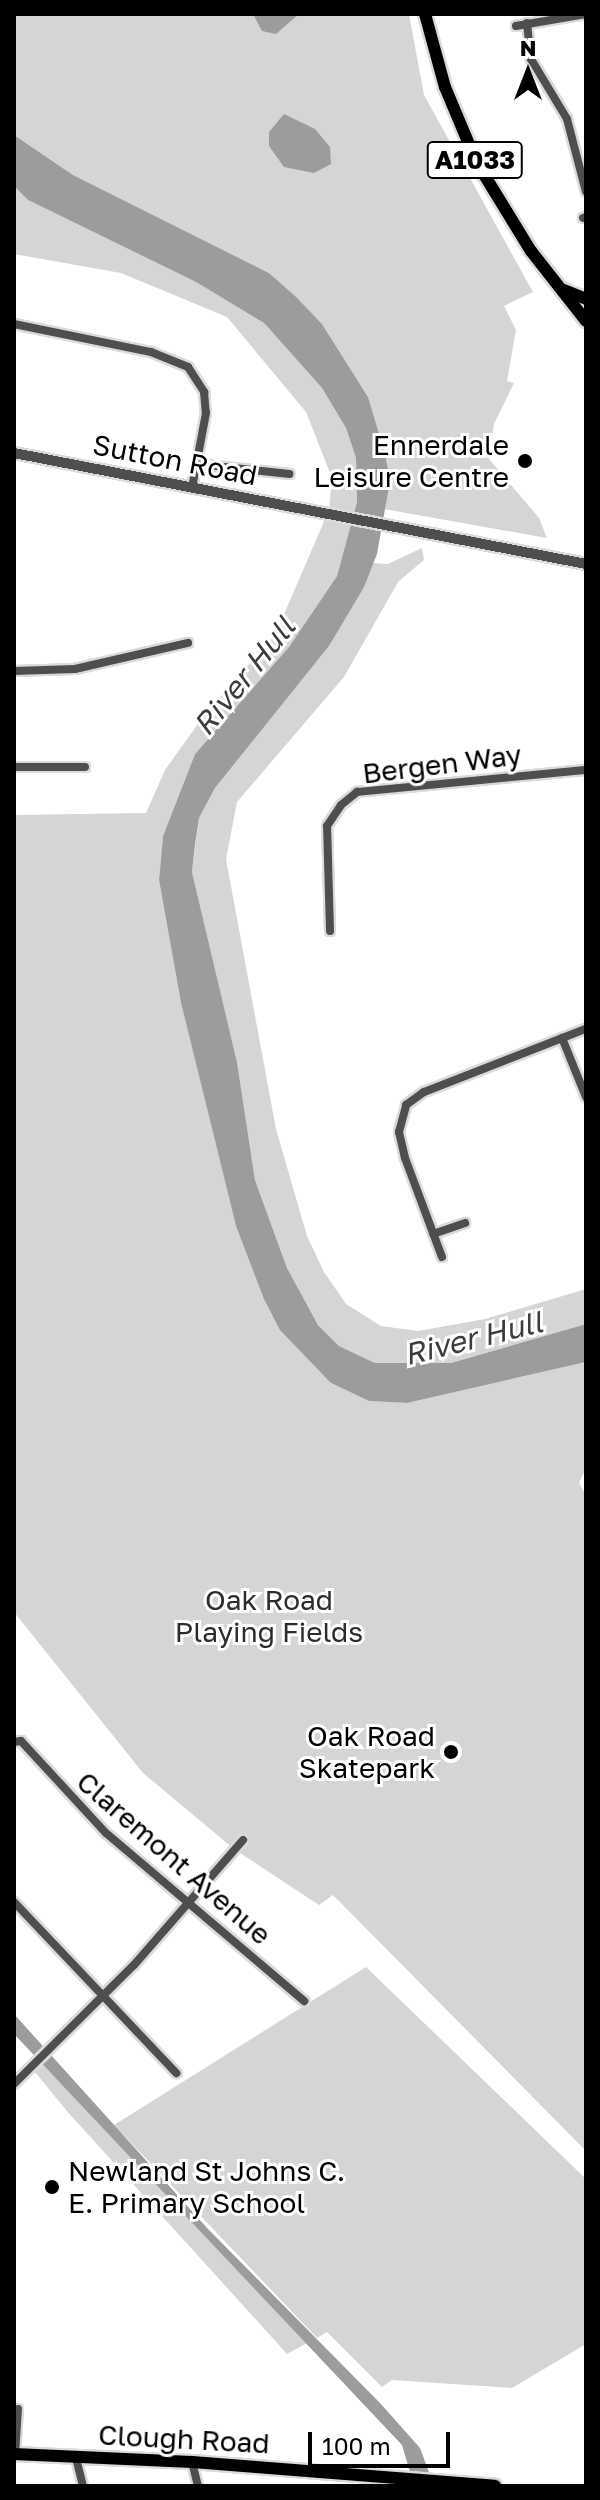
<!DOCTYPE html>
<style>
body{margin:0}
#map{position:relative;width:600px;height:2500px;overflow:hidden;background:#fff;font-family:"Golos Text",sans-serif}
div>[style]{position:absolute}
.green>*{inset:0;background:#d5d5d5}
.water>*{inset:0;background:#9c9c9c}
.roads{filter:drop-shadow(2px 0 #dbdbdb) drop-shadow(-2px 0 #dbdbdb) drop-shadow(0 2px #dbdbdb) drop-shadow(0 -2px #dbdbdb)}
.minor>*{height:8px;margin:-4px;padding:0 4px;transform-origin:4px;border-radius:4px;background:#4e4e4e}
.tertiary>*{height:10px;margin:-5px;padding:0 5px;transform-origin:5px;border-radius:5px;background:#4e4e4e}
.primary>*{height:12px;margin:-6px;padding:0 6px;transform-origin:6px;border-radius:6px;background:#000}
.trunk>*{height:12px;margin:-6px;padding:0 6px;transform-origin:6px;border-radius:6px;background:#000}
.dots>*{width:22px;height:22px;translate:-50% -50%;box-sizing:border-box;border:4px solid #fff;border-radius:50%}
span{translate:-50% -50%;white-space:nowrap;text-align:center;line-height:1.15;-webkit-text-stroke:6px #fff;paint-order:stroke}
.shield-label span{padding:2px 6px;background:#fff;border:2px solid;border-radius:6px;-webkit-text-stroke-width:0}
.shield-label{font-size:26px;color:#000;font-weight:700}
.poi-label{font-size:28px;color:#000}
.right{translate:-100% -50%;text-align:right}
.left{translate:0 -50%;text-align:left}
.street-label{font-size:28px;color:#000}
.park-label{font-size:28px;color:#2c2c2c}
.water-label{font-size:30px;color:#3d3d3d;font-style:italic}
.frame{position:absolute;inset:0;border:16px solid #000;pointer-events:none}
.north{position:absolute;left:488px;top:32px;width:80px;height:80px;-webkit-text-stroke:6px #fff;paint-order:stroke;rotate:0deg;font-size:22px;font-weight:700;line-height:32px;text-align:center;color:#000}
.north::after{content:'';display:block;margin:auto;width:28px;height:36px;background:#000;clip-path:polygon(50% 0,100% 100%,50% 72%,0 100%)}
.scale{position:absolute;left:308px;top:2432px;width:142px;height:36px;box-sizing:border-box;border:4px solid #000;border-top:0;padding-left:10px;font-size:24px;line-height:28px;white-space:nowrap;color:#000;-webkit-text-stroke:6px #fff;paint-order:stroke}
</style>
<div id="map">
<div class="green">
<i style="clip-path:polygon(14px 14px,409px 14px,424px 95px,533px 292px,504px 306px,516px 330px,507px 381px,514px 383px,494px 424px,489px 459px,539px 518px,547px 538px,384px 509px,389px 481px,368px 397px,322px 324px,269px 273px,73px 175px,14px 135px)"></i>
<i style="clip-path:polygon(14px 186px,28px 200px,196px 282px,264px 323px,322px 388px,346px 428px,356px 458px,357px 502px,337px 576px,289px 647px,195px 754px,163px 836px,159px 880px,181px 1003px,236px 1226px,331px 1383px,369px 1401px,407px 1403px,586px 1362px,585px 1470px,579px 1483px,586px 1495px,586px 2151px,333px 1895px,319px 1905px,234px 1849px,143px 1773px,14px 1612px,14px 815px,146px 813px,165px 770px,205px 714px,275px 635px,329px 510px,332px 478px,306px 412px,227px 317px,121px 273px,14px 254px)"></i>
<i style="clip-path:polygon(422px 548px,424px 560px,398px 582px,344px 677px,237px 802px,226px 859px,276px 1129px,307px 1236px,324px 1272px,346px 1304px,381px 1326px,418px 1331px,485px 1319px,586px 1289px,586px 1324px,451px 1363px,375px 1363px,339px 1346px,318px 1325px,287px 1268px,255px 1180px,237px 1062px,192px 872px,199px 818px,215px 788px,329px 646px,373px 563px,388px 564px)"></i>
<i style="clip-path:polygon(366px 1967px,586px 2179px,586px 2344px,512px 2388px,392px 2380px,382px 2387px,327px 2332px,317px 2338px,114px 2125px)"></i>
<i style="clip-path:polygon(43px 2065px,99px 2120px,307px 2343px,287px 2354px,66px 2110px,35px 2072px)"></i>
</div>
<div class="water">
<i style="clip-path:polygon(253px 14px,299px 14px,276px 34px,262px 31px)"></i>
<i style="clip-path:polygon(284px 114px,315px 129px,330px 147px,331px 164px,314px 173px,284px 167px,269px 146px,269px 132px)"></i>
<i style="clip-path:polygon(14px 135px,73px 175px,269px 273px,296px 297px,322px 324px,368px 397px,385px 454px,390px 481px,377px 554px,364px 587px,329px 646px,215px 788px,199px 818px,195px 845px,192px 872px,237px 1062px,255px 1180px,287px 1268px,318px 1325px,339px 1346px,375px 1363px,451px 1363px,586px 1324px,586px 1362px,407px 1403px,369px 1401px,331px 1383px,280px 1330px,264px 1299px,236px 1226px,181px 1003px,159px 880px,163px 836px,195px 754px,289px 647px,337px 576px,357px 502px,356px 458px,346px 428px,322px 388px,264px 323px,196px 282px,28px 200px,14px 186px)"></i>
<i style="clip-path:polygon(14px 2014px,207px 2228px,380px 2403px,420px 2448px,434px 2486px,414px 2486px,402px 2445px,14px 2034px)"></i>
</div>
<div class="roads">
<div class="minor">
<i style="left:527px;top:23px;width:36px;rotate:84deg"></i>
<i style="left:531px;top:59px;width:70px;rotate:59deg"></i>
<i style="left:567px;top:119px;width:75px;rotate:75.4deg"></i>
<i style="left:516px;top:26px;width:71px;rotate:-9.7deg"></i>
<i style="left:583px;top:218px;width:3px;rotate:-18deg"></i>
<i style="left:14px;top:324px;width:140px;rotate:11.6deg"></i>
<i style="left:151px;top:352px;width:40px;rotate:22deg"></i>
<i style="left:188px;top:367px;width:30px;rotate:57deg"></i>
<i style="left:204px;top:392px;width:21px;rotate:85deg"></i>
<i style="left:206px;top:413px;width:76px;rotate:100.6deg"></i>
<i style="left:197px;top:464px;width:93px;rotate:6.2deg"></i>
<i style="left:14px;top:671px;width:61px;rotate:-1.9deg"></i>
<i style="left:75px;top:669px;width:116px;rotate:-13deg"></i>
<i style="left:14px;top:767px;width:71px"></i>
<i style="left:330px;top:931px;width:105px;rotate:-91.6deg"></i>
<i style="left:327px;top:826px;width:25px;rotate:-56deg"></i>
<i style="left:341px;top:805px;width:21px;rotate:-39deg"></i>
<i style="left:357px;top:792px;width:230px;rotate:-5.5deg"></i>
<i style="left:562px;top:1038px;width:64px;rotate:67.9deg"></i>
<i style="left:433px;top:1234px;width:34px;rotate:-19deg"></i>
<i style="left:442px;top:1257px;width:106px;rotate:-110.5deg"></i>
<i style="left:405px;top:1158px;width:27px;rotate:-103deg"></i>
<i style="left:399px;top:1132px;width:28px;rotate:-75deg"></i>
<i style="left:406px;top:1105px;width:22px;rotate:-36deg"></i>
<i style="left:424px;top:1092px;width:174px;rotate:-21.3deg"></i>
<i style="left:14px;top:1742px;width:7px;rotate:-8deg"></i>
<i style="left:21px;top:1741px;width:125px;rotate:47.3deg"></i>
<i style="left:106px;top:1833px;width:260px;rotate:40.3deg"></i>
<i style="left:14px;top:1902px;width:236px;rotate:46.5deg"></i>
<i style="left:14px;top:2084px;width:169px;rotate:-44.8deg"></i>
<i style="left:134px;top:1965px;width:166px;rotate:-48.9deg"></i>
<i style="left:15px;top:2455px;width:46px;rotate:-86.3deg"></i>
<i style="left:76px;top:2458px;width:29px;rotate:76deg"></i>
<i style="left:192px;top:2462px;width:25px;rotate:76deg"></i>
</div>
<div class="tertiary">
<i style="left:14px;top:453px;width:583px;rotate:10.98deg"></i>
</div>
<div class="primary">
<i style="left:14px;top:2454px;width:178px;rotate:2.6deg"></i>
<i style="left:192px;top:2462px;width:304px;rotate:4.5deg"></i>
</div>
<div class="trunk">
<i style="left:425px;top:14px;width:76px;rotate:74.7deg"></i>
<i style="left:445px;top:87px;width:82px;rotate:67.2deg"></i>
<i style="left:477px;top:163px;width:103px;rotate:58.5deg"></i>
<i style="left:531px;top:251px;width:89px;rotate:51.8deg"></i>
<i style="left:564px;top:290px;width:24px;rotate:22deg"></i>
</div>
</div>
<div class="dots">
<i style="left:525px;top:461px;background:#000"></i>
<i style="left:451px;top:1752px;background:#000"></i>
<i style="left:52px;top:2187px;background:#000"></i>
</div>
<div class="shield-label">
<span style="left:475px;top:160px">A1033</span>
</div>
<div class="poi-label">
<span class="right" style="left:509px;top:461px">Ennerdale<br>Leisure Centre</span>
<span class="right" style="left:435px;top:1752px">Oak Road<br>Skatepark</span>
<span class="left" style="left:68px;top:2187px">Newland St Johns C.<br>E. Primary School</span>
</div>
<div class="street-label">
<span style="left:175px;top:460px;rotate:11deg">Sutton Road</span>
<span style="left:442px;top:764px;rotate:-7deg">Bergen Way</span>
<span style="left:174px;top:1858px;rotate:41deg">Claremont Avenue</span>
<span style="left:184px;top:2439px;rotate:3deg">Clough Road</span>
</div>
<div class="park-label">
<span style="left:269px;top:1616px">Oak Road<br>Playing Fields</span>
</div>
<div class="water-label">
<span style="left:244px;top:676px;rotate:-51deg">River Hull</span>
<span style="left:473px;top:1338px;rotate:-14deg">River Hull</span>
</div>
<div class="frame"></div>
<div class="north">N</div>
<div class="scale">100 m</div>
</div>
